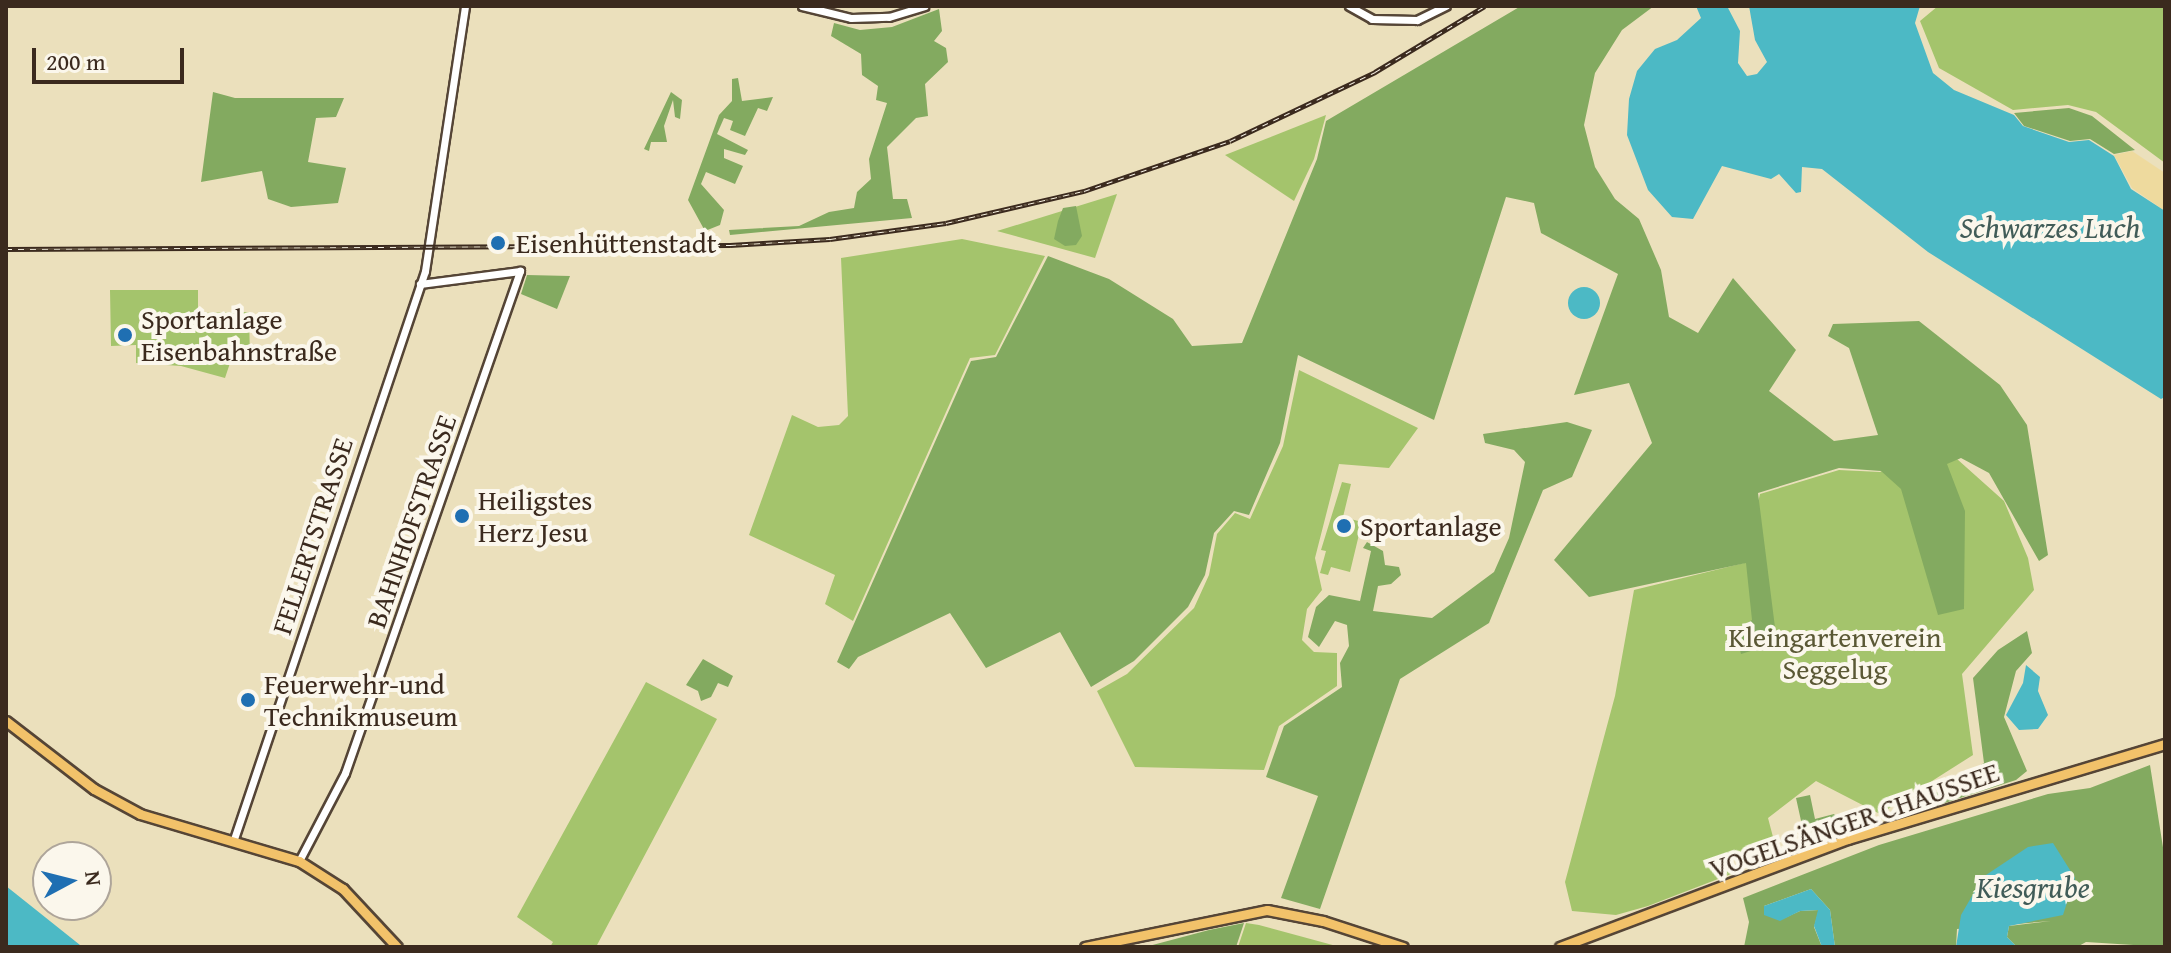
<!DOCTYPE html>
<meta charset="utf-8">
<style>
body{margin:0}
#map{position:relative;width:2171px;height:953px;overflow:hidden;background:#ebe0bc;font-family:"Gentium Book Plus",serif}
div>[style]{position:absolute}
.green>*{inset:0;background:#a4c46c}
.forest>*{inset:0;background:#83aa60}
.sand>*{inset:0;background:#eeda9e}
.water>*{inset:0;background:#4cb9c5}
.round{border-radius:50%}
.roads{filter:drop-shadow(2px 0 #554536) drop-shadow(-2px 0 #554536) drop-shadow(0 2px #554536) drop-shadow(0 -2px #554536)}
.minor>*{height:7px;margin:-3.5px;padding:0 3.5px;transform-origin:3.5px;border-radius:3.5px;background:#fff}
.major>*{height:9px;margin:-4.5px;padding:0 4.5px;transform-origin:4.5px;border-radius:4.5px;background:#f2c26a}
.rail>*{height:5px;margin-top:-2.5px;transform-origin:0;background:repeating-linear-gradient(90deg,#fbf7ec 0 6px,#3b2a1e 0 12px);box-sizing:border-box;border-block:2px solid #3b2a1e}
.dots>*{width:22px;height:22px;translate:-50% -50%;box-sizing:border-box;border:4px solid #fbf7ec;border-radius:50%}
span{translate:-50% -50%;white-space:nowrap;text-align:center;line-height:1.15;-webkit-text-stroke:8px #fbf7ec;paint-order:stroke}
.poi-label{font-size:28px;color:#3b2a1e}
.left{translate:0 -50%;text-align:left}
.street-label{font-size:28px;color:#3b2a1e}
.park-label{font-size:28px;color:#5a5835}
.water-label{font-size:30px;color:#415c58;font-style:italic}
.frame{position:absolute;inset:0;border:8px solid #3b2a1e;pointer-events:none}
.north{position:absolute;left:32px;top:841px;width:80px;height:80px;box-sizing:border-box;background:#fbf7ec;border:2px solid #aea59a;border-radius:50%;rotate:83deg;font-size:22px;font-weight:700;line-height:32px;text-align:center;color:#3b2a1e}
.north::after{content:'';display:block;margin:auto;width:28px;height:36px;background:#1f6fb2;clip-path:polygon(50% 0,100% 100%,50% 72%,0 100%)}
.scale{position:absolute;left:32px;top:48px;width:152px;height:36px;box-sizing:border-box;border:4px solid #3b2a1e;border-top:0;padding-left:10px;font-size:24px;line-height:28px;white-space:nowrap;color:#3b2a1e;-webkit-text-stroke:6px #fbf7ec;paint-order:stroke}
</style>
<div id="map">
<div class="green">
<i style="clip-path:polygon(1938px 6px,2165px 6px,2165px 163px,2096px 112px,2068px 105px,2013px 110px,1939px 68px,1920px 21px)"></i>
<i style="clip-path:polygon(1326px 115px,1314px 159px,1294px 201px,1225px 155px)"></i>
<i style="clip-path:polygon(1117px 194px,1095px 258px,997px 231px)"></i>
<i style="clip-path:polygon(962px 239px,1045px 256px,995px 355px,970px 358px,853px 621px,825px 604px,835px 575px,749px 535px,792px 415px,818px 427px,839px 425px,848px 416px,841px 258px)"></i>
<i style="clip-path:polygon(110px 290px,198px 290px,198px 313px,249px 312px,250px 360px,230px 363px,225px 378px,181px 366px,136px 363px,136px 345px,111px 346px)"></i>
<i style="clip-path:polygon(1299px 370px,1418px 428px,1389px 468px,1339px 464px,1315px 558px,1322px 590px,1307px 609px,1302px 640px,1314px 652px,1337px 653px,1337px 686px,1279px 726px,1264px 770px,1135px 767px,1097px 691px,1127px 674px,1194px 608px,1209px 575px,1217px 534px,1235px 513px,1250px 519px,1283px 446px)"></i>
<i style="clip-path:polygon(1938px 442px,2004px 501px,2028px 558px,2034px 590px,1962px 674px,1973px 755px,1880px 814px,1816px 781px,1768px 818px,1778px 856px,1749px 866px,1740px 851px,1724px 859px,1731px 874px,1648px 906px,1616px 915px,1572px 911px,1565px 882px,1615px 696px,1634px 590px,1744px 563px,1760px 494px,1839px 470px,1880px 472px)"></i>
<i style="clip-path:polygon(1342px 482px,1351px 484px,1343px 517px,1362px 522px,1350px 572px,1331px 567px,1328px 575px,1320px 573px,1326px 551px,1321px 550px)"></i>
<i style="clip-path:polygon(646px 682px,717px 719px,596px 947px,550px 947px,553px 942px,517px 917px)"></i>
<i style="clip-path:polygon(1246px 923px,1259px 925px,1340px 947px,1238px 947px)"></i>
</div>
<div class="forest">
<i style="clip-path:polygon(1521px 6px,1654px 6px,1622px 30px,1595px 73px,1584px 125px,1595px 167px,1615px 199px,1639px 219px,1661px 270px,1669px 317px,1698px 333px,1733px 278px,1796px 350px,1769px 391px,1834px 441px,1878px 435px,1849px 348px,1828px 336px,1833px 324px,1919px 321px,2000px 385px,2027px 425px,2048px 555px,2039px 561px,1989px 473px,1961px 458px,1947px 464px,1965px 511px,1964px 609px,1938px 615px,1901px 489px,1881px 471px,1839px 468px,1758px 493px,1777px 643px,1741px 654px,1735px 630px,1752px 620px,1746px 563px,1589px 597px,1554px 560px,1652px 443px,1629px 383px,1574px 395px,1618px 274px,1541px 233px,1534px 203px,1506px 197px,1434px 420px,1298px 355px,1280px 443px,1249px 515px,1234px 511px,1214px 533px,1205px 575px,1188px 607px,1134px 661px,1091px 687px,1060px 632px,986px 668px,950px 613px,858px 657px,849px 669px,837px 662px,971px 361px,996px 357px,1048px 256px,1109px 279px,1173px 319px,1192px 346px,1242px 343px,1317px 159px,1326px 121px)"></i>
<i style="clip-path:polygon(939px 9px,942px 31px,934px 41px,946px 48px,948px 62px,925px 84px,928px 116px,916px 118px,887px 147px,893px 199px,907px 199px,912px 218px,730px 235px,729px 230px,799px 226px,829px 212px,854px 208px,857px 192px,871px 179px,869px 159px,887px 103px,876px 100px,878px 86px,862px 75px,861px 54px,831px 36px,834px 23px,860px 30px,892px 27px)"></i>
<i style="clip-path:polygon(738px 78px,742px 101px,773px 97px,767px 111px,758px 108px,745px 136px,730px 130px,733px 121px,724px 118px,717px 134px,748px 150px,745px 155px,724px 149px,724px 158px,743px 166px,735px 184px,706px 172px,701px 184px,724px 210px,720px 225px,705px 231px,688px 200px,719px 115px,732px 101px,732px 79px)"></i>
<i style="clip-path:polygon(213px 92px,235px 98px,344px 98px,336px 117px,316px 118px,308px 162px,346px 168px,338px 203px,291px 207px,268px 199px,262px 171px,201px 182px)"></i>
<i style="clip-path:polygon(671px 92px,682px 100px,680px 119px,675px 117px,673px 100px,664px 126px,667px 142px,651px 142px,649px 151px,644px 149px)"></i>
<i style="clip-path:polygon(2069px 108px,2092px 116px,2135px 150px,2114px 154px,2090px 139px,2070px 141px,2024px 126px,2014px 113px)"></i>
<i style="clip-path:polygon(1076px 206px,1082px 236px,1076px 245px,1065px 246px,1054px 239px,1058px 221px,1063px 208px)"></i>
<i style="clip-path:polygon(527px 275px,570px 276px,557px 309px,521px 294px)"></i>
<i style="clip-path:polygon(1567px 422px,1592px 430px,1572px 477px,1543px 490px,1489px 623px,1400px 679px,1320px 909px,1281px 898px,1318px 796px,1266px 777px,1284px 726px,1342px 687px,1340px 663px,1349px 646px,1347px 625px,1335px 621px,1319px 647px,1308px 637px,1316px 607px,1329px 595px,1360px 601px,1371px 551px,1363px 548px,1367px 542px,1383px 551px,1385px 565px,1399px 567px,1401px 575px,1391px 584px,1378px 586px,1373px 611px,1432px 618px,1494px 572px,1509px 538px,1525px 462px,1514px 450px,1485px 443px,1483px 434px)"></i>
<i style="clip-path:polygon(2027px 631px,2032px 653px,2016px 671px,2004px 717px,2027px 771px,2016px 780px,1892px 820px,1984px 763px,1973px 678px,1998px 650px)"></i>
<i style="clip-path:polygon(703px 659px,733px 676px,728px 687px,718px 683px,711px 697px,701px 701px,698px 691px,686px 685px)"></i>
<i style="clip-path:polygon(2150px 765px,2165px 860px,2165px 947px,2086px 942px,2077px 947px,2017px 947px,2007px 937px,2009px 926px,2051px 921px,1957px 929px,1956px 947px,1835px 947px,1830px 910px,1811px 889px,1764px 906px,1780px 920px,1800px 911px,1819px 910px,1814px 927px,1822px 947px,1744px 947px,1749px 922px,1743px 898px,1879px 845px,2048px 794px,2090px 788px)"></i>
<i style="clip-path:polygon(1810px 795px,1815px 819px,1834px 814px,1844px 828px,1843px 837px,1807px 848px,1796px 798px)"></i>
<i style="clip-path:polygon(1244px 923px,1236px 947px,1145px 947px,1209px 930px)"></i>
</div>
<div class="sand">
<i style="clip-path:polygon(2132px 151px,2165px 173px,2165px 211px,2132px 188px,2114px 155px)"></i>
</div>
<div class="water">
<i style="clip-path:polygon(1696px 6px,1727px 6px,1740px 31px,1738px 63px,1747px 76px,1757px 74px,1767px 62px,1755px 40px,1749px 6px,1920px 6px,1915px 23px,1933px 73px,1954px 90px,2014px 115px,2023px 126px,2069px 142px,2089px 140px,2114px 156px,2131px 189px,2165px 211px,2165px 397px,2161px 399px,1928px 252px,1822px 169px,1802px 167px,1801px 192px,1796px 193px,1779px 174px,1771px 179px,1722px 166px,1693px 219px,1672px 217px,1648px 190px,1627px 135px,1629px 99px,1637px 71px,1655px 49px,1677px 40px,1701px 18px)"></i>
<i class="round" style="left:1568px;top:287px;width:32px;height:32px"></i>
<i style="clip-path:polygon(2026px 665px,2040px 677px,2038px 691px,2048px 715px,2038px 729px,2019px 730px,2006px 715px,2023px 683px)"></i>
<i style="clip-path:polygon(2053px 843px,2075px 878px,2063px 915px,2009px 926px,2007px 937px,2017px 947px,1956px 947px,1961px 915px,1983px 877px,2028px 847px)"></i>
<i style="clip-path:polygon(6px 886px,80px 945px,89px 947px,6px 947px)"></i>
<i style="clip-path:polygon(1811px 889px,1830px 910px,1835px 947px,1822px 947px,1814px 926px,1818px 910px,1800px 911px,1780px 921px,1764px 915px,1764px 906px)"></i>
</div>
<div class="roads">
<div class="minor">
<i style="left:802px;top:6px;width:50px;rotate:13.8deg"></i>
<i style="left:851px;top:18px;width:38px;rotate:-2deg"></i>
<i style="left:889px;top:17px;width:37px;rotate:-17deg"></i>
<i style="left:1349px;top:6px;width:26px;rotate:29deg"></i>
<i style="left:1372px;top:19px;width:45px;rotate:1.3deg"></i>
<i style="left:1417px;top:20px;width:32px;rotate:-26deg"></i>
<i style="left:234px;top:839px;width:599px;rotate:-71.41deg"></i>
<i style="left:425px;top:271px;width:268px;rotate:-81.4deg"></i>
<i style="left:299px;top:861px;width:99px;rotate:-62.4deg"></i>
<i style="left:345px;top:773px;width:532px;rotate:-70.78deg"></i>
<i style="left:520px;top:271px;width:101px;rotate:172.6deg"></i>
</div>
<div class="major">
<i style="left:6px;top:721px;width:111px;rotate:37.7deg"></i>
<i style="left:94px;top:789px;width:52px;rotate:28.5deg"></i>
<i style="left:140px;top:814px;width:166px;rotate:16.5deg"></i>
<i style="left:299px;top:861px;width:52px;rotate:32.5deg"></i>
<i style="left:343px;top:889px;width:79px;rotate:47deg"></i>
<i style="left:1085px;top:947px;width:186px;rotate:-11.5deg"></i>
<i style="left:1267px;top:910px;width:57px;rotate:11.1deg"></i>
<i style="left:1323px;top:921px;width:84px;rotate:18deg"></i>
<i style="left:1560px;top:947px;width:308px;rotate:-20.6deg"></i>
<i style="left:1848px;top:839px;width:331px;rotate:-16.7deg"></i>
</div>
</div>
<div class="rail">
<i style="left:6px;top:249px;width:724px;rotate:-0.32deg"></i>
<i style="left:730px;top:245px;width:100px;rotate:-3.4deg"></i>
<i style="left:830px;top:239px;width:117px;rotate:-7.9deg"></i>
<i style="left:946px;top:223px;width:142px;rotate:-13.1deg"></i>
<i style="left:1084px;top:191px;width:154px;rotate:-18.9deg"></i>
<i style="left:1230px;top:141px;width:161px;rotate:-25.4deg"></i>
<i style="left:1375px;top:72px;width:128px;rotate:-31deg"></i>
</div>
<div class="dots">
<i style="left:498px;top:243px;background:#1f6fb2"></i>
<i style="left:125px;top:335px;background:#1f6fb2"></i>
<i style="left:462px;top:516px;background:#1f6fb2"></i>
<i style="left:1344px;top:526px;background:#1f6fb2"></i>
<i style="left:248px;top:700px;background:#1f6fb2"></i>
</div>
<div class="poi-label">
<span class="left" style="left:516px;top:243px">Eisenhüttenstadt</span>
<span class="left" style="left:141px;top:335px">Sportanlage<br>Eisenbahnstraße</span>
<span class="left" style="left:478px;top:516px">Heiligstes<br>Herz Jesu</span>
<span class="left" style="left:1360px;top:526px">Sportanlage</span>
<span class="left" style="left:264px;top:700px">Feuerwehr-und<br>Technikmuseum</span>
</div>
<div class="street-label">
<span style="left:411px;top:521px;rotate:-71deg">BAHNHOFSTRASSE</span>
<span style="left:312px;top:536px;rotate:-72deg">FELLERTSTRASSE</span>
<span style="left:1854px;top:820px;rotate:-19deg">VOGELSÄNGER CHAUSSEE</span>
</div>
<div class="park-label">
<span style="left:1835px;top:653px">Kleingartenverein<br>Seggelug</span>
</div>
<div class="water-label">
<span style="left:2050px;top:227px">Schwarzes Luch</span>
<span style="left:2033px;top:887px">Kiesgrube</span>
</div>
<div class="frame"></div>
<div class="north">N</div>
<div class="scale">200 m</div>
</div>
